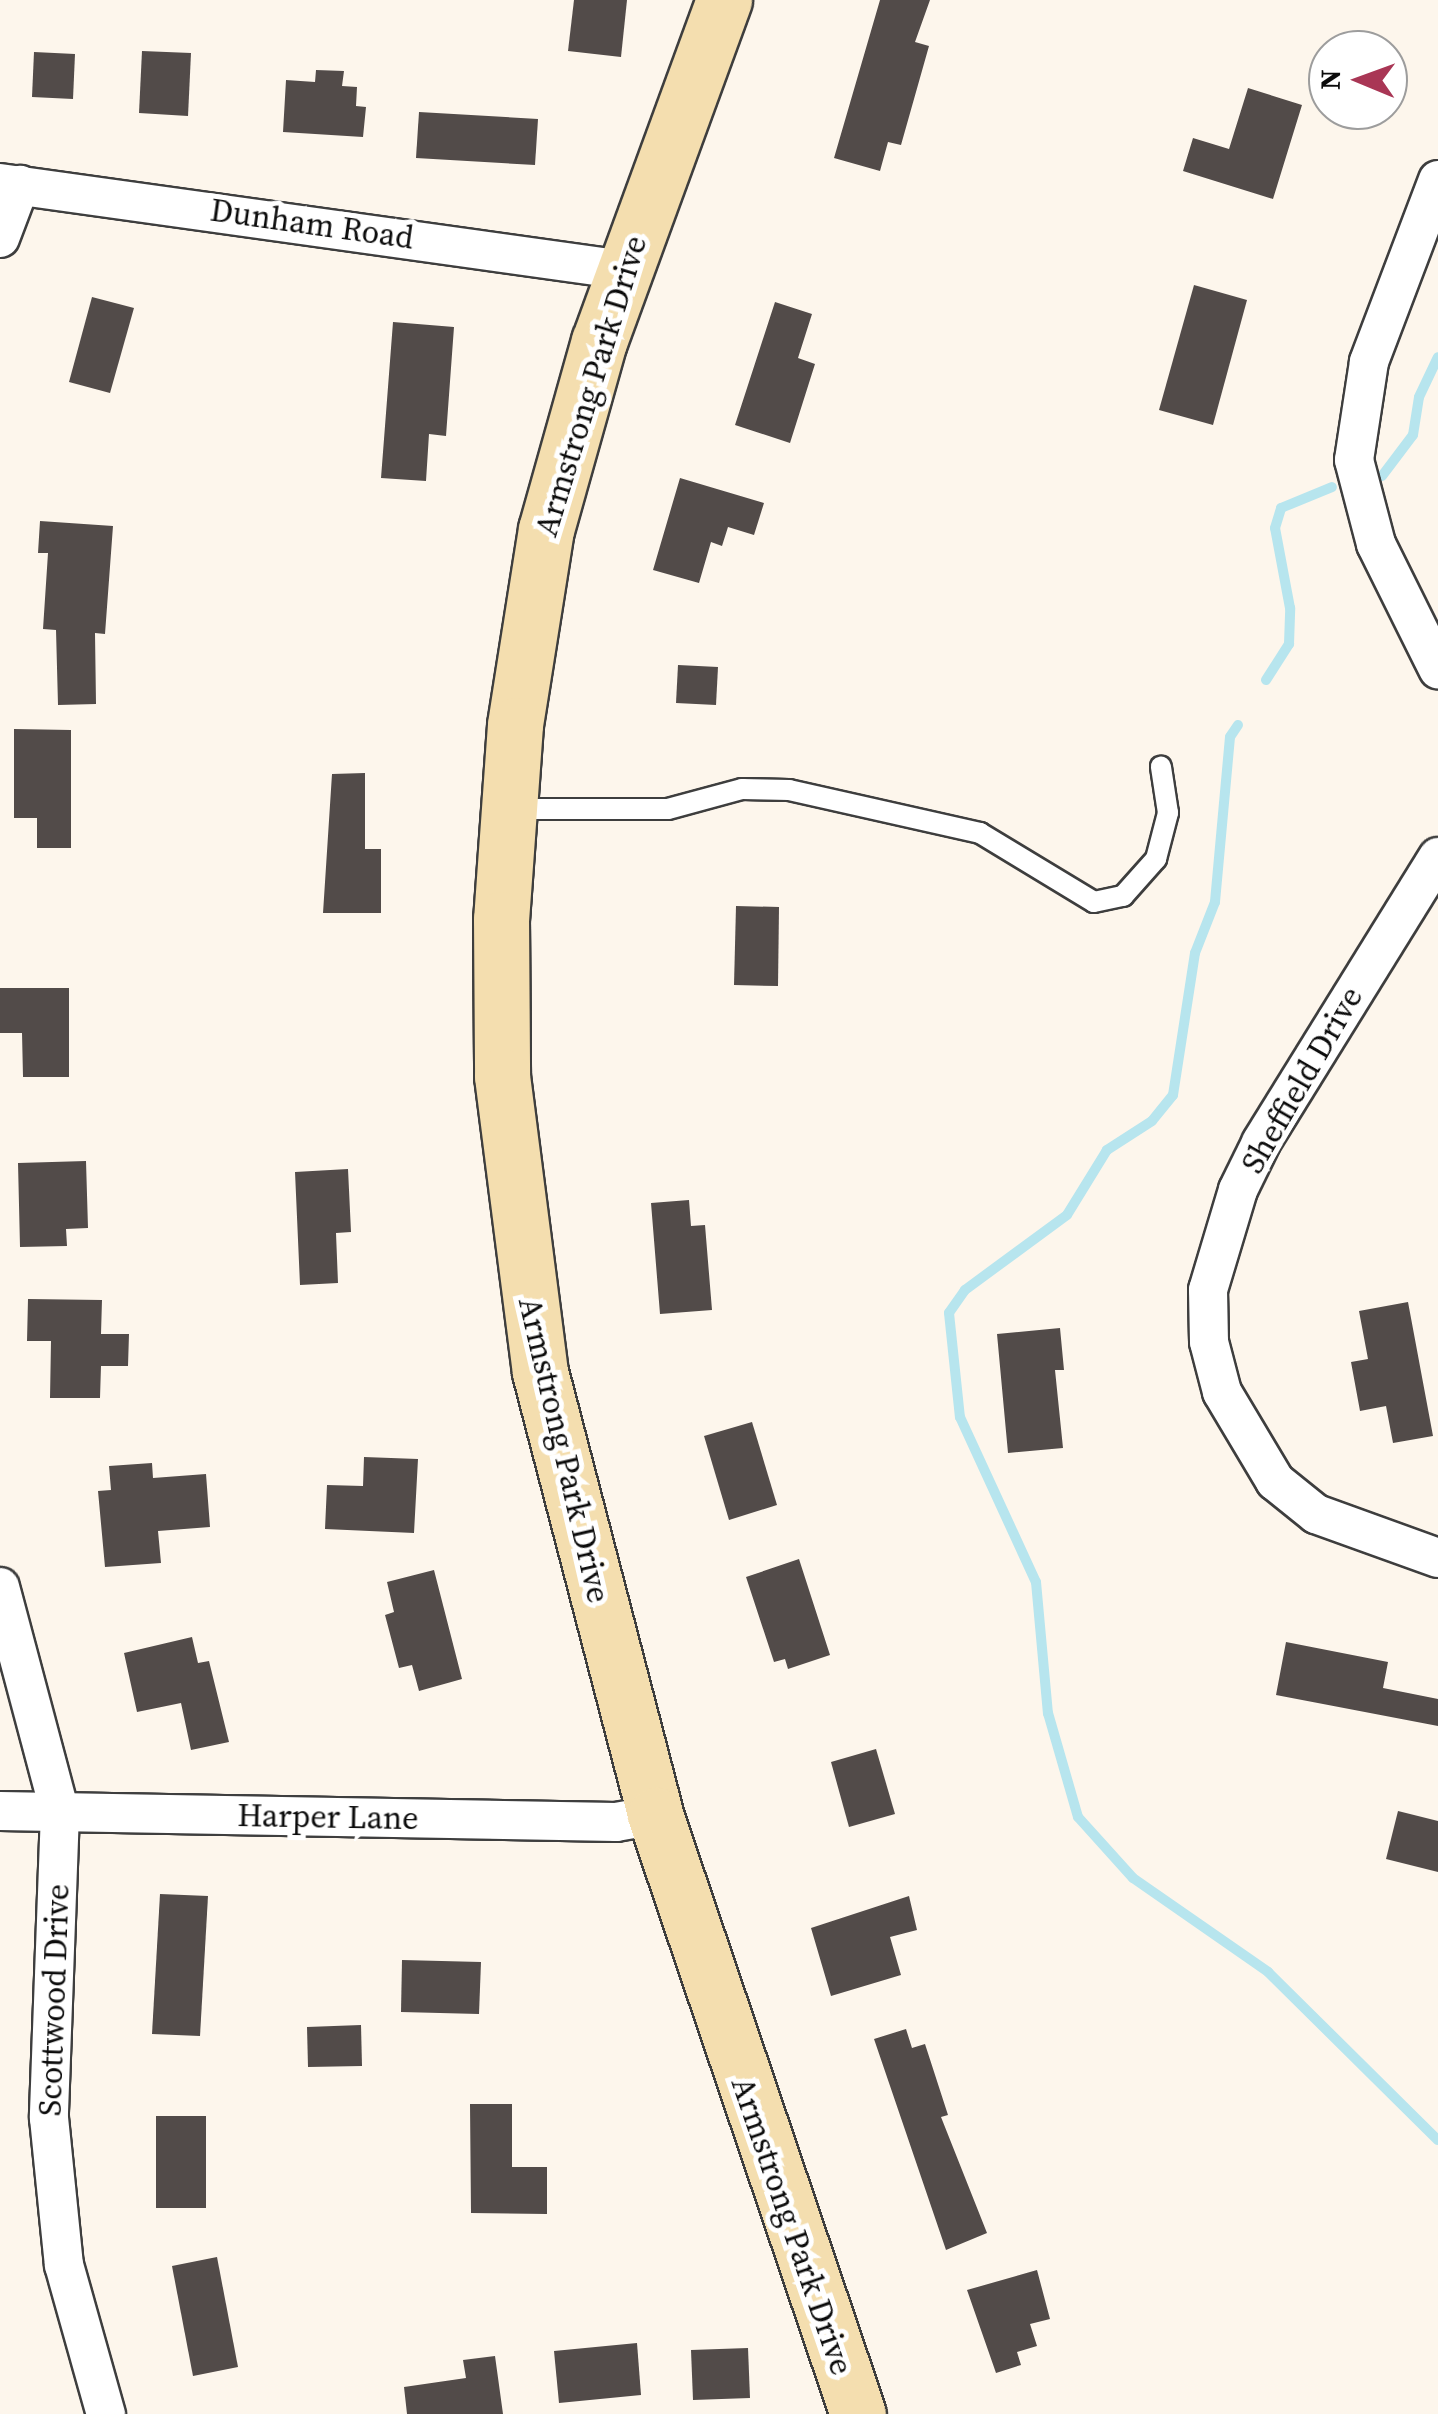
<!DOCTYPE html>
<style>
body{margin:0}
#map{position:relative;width:1438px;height:2414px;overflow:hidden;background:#fdf6ec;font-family:"Source Serif 4",serif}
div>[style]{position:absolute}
.stream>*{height:10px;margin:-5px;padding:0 5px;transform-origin:5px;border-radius:5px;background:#b7e5ee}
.building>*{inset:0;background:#524b49}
.roads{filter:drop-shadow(2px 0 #3e3e3e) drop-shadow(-2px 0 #3e3e3e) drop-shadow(0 2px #3e3e3e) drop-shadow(0 -2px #3e3e3e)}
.service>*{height:20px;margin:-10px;padding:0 10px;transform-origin:10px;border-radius:10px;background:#fff}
.minor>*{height:38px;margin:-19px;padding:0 19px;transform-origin:19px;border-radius:19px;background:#fff}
.secondary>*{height:55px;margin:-27.5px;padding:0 27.5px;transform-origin:27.5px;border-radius:27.5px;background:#f4deaf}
span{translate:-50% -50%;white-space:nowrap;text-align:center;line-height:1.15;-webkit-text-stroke:10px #fff;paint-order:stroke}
.street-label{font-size:32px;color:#0b0b0b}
.north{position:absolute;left:1308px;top:30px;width:100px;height:100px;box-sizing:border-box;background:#fff;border:2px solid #9d9d9d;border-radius:50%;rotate:271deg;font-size:28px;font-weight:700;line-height:40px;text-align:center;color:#0b0b0b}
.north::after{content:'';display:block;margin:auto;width:35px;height:45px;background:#a93655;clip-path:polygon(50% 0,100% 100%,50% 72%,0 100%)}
</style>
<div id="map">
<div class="stream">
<i style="left:1382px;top:476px;width:51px;rotate:-52.9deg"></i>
<i style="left:1413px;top:435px;width:38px;rotate:-81deg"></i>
<i style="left:1419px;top:397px;width:44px;rotate:-64.6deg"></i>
<i style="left:1266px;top:680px;width:43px;rotate:-57.4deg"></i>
<i style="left:1289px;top:644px;width:36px;rotate:-88deg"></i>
<i style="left:1290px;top:608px;width:81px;rotate:-100.6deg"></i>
<i style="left:1275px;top:528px;width:21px;rotate:-73deg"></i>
<i style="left:1281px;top:508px;width:55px;rotate:-22.4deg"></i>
<i style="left:1238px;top:725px;width:14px;rotate:124deg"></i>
<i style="left:1230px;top:737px;width:166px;rotate:95.2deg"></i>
<i style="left:1215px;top:902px;width:55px;rotate:111.4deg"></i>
<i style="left:1195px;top:953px;width:144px;rotate:98.8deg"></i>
<i style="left:1173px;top:1095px;width:33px;rotate:129deg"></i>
<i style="left:1152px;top:1121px;width:54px;rotate:147.2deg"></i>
<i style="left:1107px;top:1150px;width:76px;rotate:121.6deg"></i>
<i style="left:1067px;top:1215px;width:127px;rotate:143.7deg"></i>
<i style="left:965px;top:1290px;width:28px;rotate:125deg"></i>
<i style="left:949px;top:1313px;width:105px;rotate:84deg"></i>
<i style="left:960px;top:1417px;width:182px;rotate:65.3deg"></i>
<i style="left:1036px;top:1582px;width:132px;rotate:84.8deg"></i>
<i style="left:1048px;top:1713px;width:108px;rotate:73.9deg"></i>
<i style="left:1078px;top:1817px;width:82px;rotate:48deg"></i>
<i style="left:1133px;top:1878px;width:165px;rotate:34.8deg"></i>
<i style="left:1268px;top:1972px;width:239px;rotate:44.7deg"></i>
</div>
<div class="building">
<i style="clip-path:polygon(574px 0,627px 0,621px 57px,568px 51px)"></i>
<i style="clip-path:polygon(880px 0,930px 0,915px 42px,929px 46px,901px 145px,888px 142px,880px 171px,834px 158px)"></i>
<i style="clip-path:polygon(142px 51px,191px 53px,188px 116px,139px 113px)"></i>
<i style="clip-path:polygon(34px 52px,75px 54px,73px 99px,32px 97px)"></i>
<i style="clip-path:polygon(316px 70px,344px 71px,342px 86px,357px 87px,356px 106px,366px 107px,363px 137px,283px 132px,286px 80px,315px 82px)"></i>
<i style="clip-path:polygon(1248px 88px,1302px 105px,1273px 199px,1183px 171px,1193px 138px,1229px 149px)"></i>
<i style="clip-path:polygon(419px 112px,538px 119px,535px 165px,416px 158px)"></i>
<i style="clip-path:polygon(1194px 285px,1247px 300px,1213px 425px,1159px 410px)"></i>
<i style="clip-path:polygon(92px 297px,134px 308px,110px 393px,69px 382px)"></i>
<i style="clip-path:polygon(775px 302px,812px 314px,798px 358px,815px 364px,790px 443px,735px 425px)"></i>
<i style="clip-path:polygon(393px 322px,454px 327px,446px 436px,429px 434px,426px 481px,381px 478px)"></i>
<i style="clip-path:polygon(680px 478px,764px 503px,754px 535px,728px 527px,722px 546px,711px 542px,699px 583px,653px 570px)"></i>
<i style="clip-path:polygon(40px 521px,113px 526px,105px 634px,95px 633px,96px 704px,58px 705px,56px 630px,43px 629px,48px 553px,38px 553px)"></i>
<i style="clip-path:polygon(678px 665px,718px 667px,716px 705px,676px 703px)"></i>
<i style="clip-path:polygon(14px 729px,71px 730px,71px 848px,37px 848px,37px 818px,14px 818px)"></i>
<i style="clip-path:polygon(365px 773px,365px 849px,381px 849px,381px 913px,323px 913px,332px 774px)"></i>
<i style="clip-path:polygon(736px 906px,779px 907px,778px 986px,734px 985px)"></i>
<i style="clip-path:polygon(0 988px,69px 988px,69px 1077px,23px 1077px,22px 1033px,0 1033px)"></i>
<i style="clip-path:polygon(86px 1161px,88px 1228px,66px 1229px,67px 1246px,20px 1247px,18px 1163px)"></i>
<i style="clip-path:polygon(348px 1169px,351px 1232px,336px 1233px,338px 1283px,300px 1285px,295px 1172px)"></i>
<i style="clip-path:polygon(689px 1200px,691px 1226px,705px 1225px,712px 1310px,660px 1314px,651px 1203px)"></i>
<i style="clip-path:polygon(28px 1299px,102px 1300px,101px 1334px,129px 1334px,128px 1366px,101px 1366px,100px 1398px,50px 1398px,51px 1341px,27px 1341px)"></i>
<i style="clip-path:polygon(1408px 1302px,1433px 1436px,1393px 1443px,1386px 1406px,1360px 1411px,1351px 1362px,1368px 1359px,1359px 1311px)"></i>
<i style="clip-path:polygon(1060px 1328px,1064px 1370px,1055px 1370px,1063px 1448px,1008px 1453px,997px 1334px)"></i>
<i style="clip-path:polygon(752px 1422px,777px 1505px,729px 1520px,704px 1436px)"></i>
<i style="clip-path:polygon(364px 1457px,418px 1459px,414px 1533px,325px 1529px,327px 1485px,363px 1486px)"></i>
<i style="clip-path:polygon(152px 1463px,153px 1478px,206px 1474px,210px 1527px,158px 1531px,161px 1563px,105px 1567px,98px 1491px,111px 1490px,109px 1466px)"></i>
<i style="clip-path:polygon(799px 1559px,830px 1655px,788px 1669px,785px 1659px,774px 1662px,746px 1577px)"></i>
<i style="clip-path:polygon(434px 1570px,462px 1679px,419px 1691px,412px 1665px,399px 1668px,385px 1615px,394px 1612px,387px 1582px)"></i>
<i style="clip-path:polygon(192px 1637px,198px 1663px,209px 1661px,229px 1742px,191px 1750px,181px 1703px,137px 1712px,124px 1653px)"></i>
<i style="clip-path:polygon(1286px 1642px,1388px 1662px,1383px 1688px,1438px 1699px,1438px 1726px,1276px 1695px)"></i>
<i style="clip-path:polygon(876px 1749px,895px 1814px,849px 1827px,831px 1762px)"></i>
<i style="clip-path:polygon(1398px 1811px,1438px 1821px,1438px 1872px,1386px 1859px)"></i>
<i style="clip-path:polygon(160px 1894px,208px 1896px,200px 2036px,152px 2034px)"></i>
<i style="clip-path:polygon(909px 1896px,917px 1930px,890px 1937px,901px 1975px,831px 1996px,811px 1928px)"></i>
<i style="clip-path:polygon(402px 1960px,481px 1962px,479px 2014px,401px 2012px)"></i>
<i style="clip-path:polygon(361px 2025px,362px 2066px,308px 2067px,307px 2027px)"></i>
<i style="clip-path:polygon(906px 2029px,912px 2048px,925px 2044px,948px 2115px,941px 2117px,987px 2233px,946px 2250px,874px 2039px)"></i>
<i style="clip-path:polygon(470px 2104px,512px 2104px,512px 2167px,547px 2167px,547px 2214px,471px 2213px)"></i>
<i style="clip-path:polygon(156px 2116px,206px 2116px,206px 2208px,156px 2208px)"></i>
<i style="clip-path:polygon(217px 2257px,238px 2367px,193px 2376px,172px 2266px)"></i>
<i style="clip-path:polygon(1037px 2270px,1050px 2319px,1030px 2324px,1037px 2346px,1017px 2352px,1021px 2365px,996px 2373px,967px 2290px)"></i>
<i style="clip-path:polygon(637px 2343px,641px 2395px,559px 2403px,554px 2351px)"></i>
<i style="clip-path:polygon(748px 2348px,750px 2398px,693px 2400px,691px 2350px)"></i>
<i style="clip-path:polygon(495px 2356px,503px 2414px,407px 2414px,404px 2387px,466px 2378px,463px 2360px)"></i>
</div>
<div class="roads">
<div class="service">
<i style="left:511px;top:809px;width:157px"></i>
<i style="left:668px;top:809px;width:77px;rotate:-15.1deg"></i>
<i style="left:742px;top:789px;width:47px;rotate:1.2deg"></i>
<i style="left:789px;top:790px;width:196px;rotate:12.7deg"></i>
<i style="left:980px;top:833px;width:133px;rotate:31.2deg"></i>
<i style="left:1094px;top:902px;width:30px;rotate:-12deg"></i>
<i style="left:1123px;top:896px;width:50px;rotate:-48.3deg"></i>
<i style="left:1156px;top:859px;width:48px;rotate:-75.4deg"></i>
<i style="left:1168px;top:813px;width:47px;rotate:-98.7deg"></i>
</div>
<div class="minor">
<i style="left:1438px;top:180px;width:195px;rotate:110.8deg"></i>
<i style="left:1369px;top:362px;width:99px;rotate:98.7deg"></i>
<i style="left:1354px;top:460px;width:87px;rotate:75.3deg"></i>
<i style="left:1376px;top:544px;width:140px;rotate:63.6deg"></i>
<i style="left:0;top:183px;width:630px;rotate:7.94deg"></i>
<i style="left:0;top:238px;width:57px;rotate:-69.3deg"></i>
<i style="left:1438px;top:857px;width:336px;rotate:121.8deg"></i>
<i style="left:1261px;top:1143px;width:52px;rotate:116.1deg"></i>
<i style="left:1238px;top:1190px;width:104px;rotate:106.7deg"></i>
<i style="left:1208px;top:1290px;width:52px;rotate:88.9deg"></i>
<i style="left:1209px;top:1342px;width:52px;rotate:75.4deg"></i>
<i style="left:1222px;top:1392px;width:104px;rotate:59.2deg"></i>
<i style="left:1275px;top:1481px;width:53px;rotate:38.8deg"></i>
<i style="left:1316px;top:1514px;width:130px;rotate:19.8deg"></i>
<i style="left:0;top:1587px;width:233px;rotate:75.1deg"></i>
<i style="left:60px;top:1812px;width:306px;rotate:92.1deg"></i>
<i style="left:49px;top:2118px;width:148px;rotate:84.2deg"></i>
<i style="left:64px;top:2265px;width:155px;rotate:74.3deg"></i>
<i style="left:0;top:1811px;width:616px;rotate:1.02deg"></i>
<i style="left:616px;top:1822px;width:40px;rotate:-10deg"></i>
</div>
<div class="secondary">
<i style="left:724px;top:0;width:363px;rotate:110.1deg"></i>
<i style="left:599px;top:341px;width:195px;rotate:105.7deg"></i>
<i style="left:546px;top:529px;width:198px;rotate:99deg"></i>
<i style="left:515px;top:725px;width:195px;rotate:94.1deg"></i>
<i style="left:501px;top:919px;width:157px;rotate:89.6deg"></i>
<i style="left:502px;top:1076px;width:298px;rotate:82.7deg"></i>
<i style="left:540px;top:1372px;width:458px;rotate:75.4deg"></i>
<i style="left:655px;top:1815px;width:632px;rotate:71.28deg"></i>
</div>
</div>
<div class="street-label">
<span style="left:312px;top:224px;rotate:8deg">Dunham Road</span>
<span style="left:591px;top:386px;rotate:-73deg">Armstrong Park Drive</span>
<span style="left:1302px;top:1080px;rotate:-60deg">Sheffield Drive</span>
<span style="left:564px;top:1450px;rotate:77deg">Armstrong Park Drive</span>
<span style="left:328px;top:1817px;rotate:1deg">Harper Lane</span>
<span style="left:54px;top:2000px;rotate:-88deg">Scottwood Drive</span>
<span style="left:792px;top:2226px;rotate:71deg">Armstrong Park Drive</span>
</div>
<div class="north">N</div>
</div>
